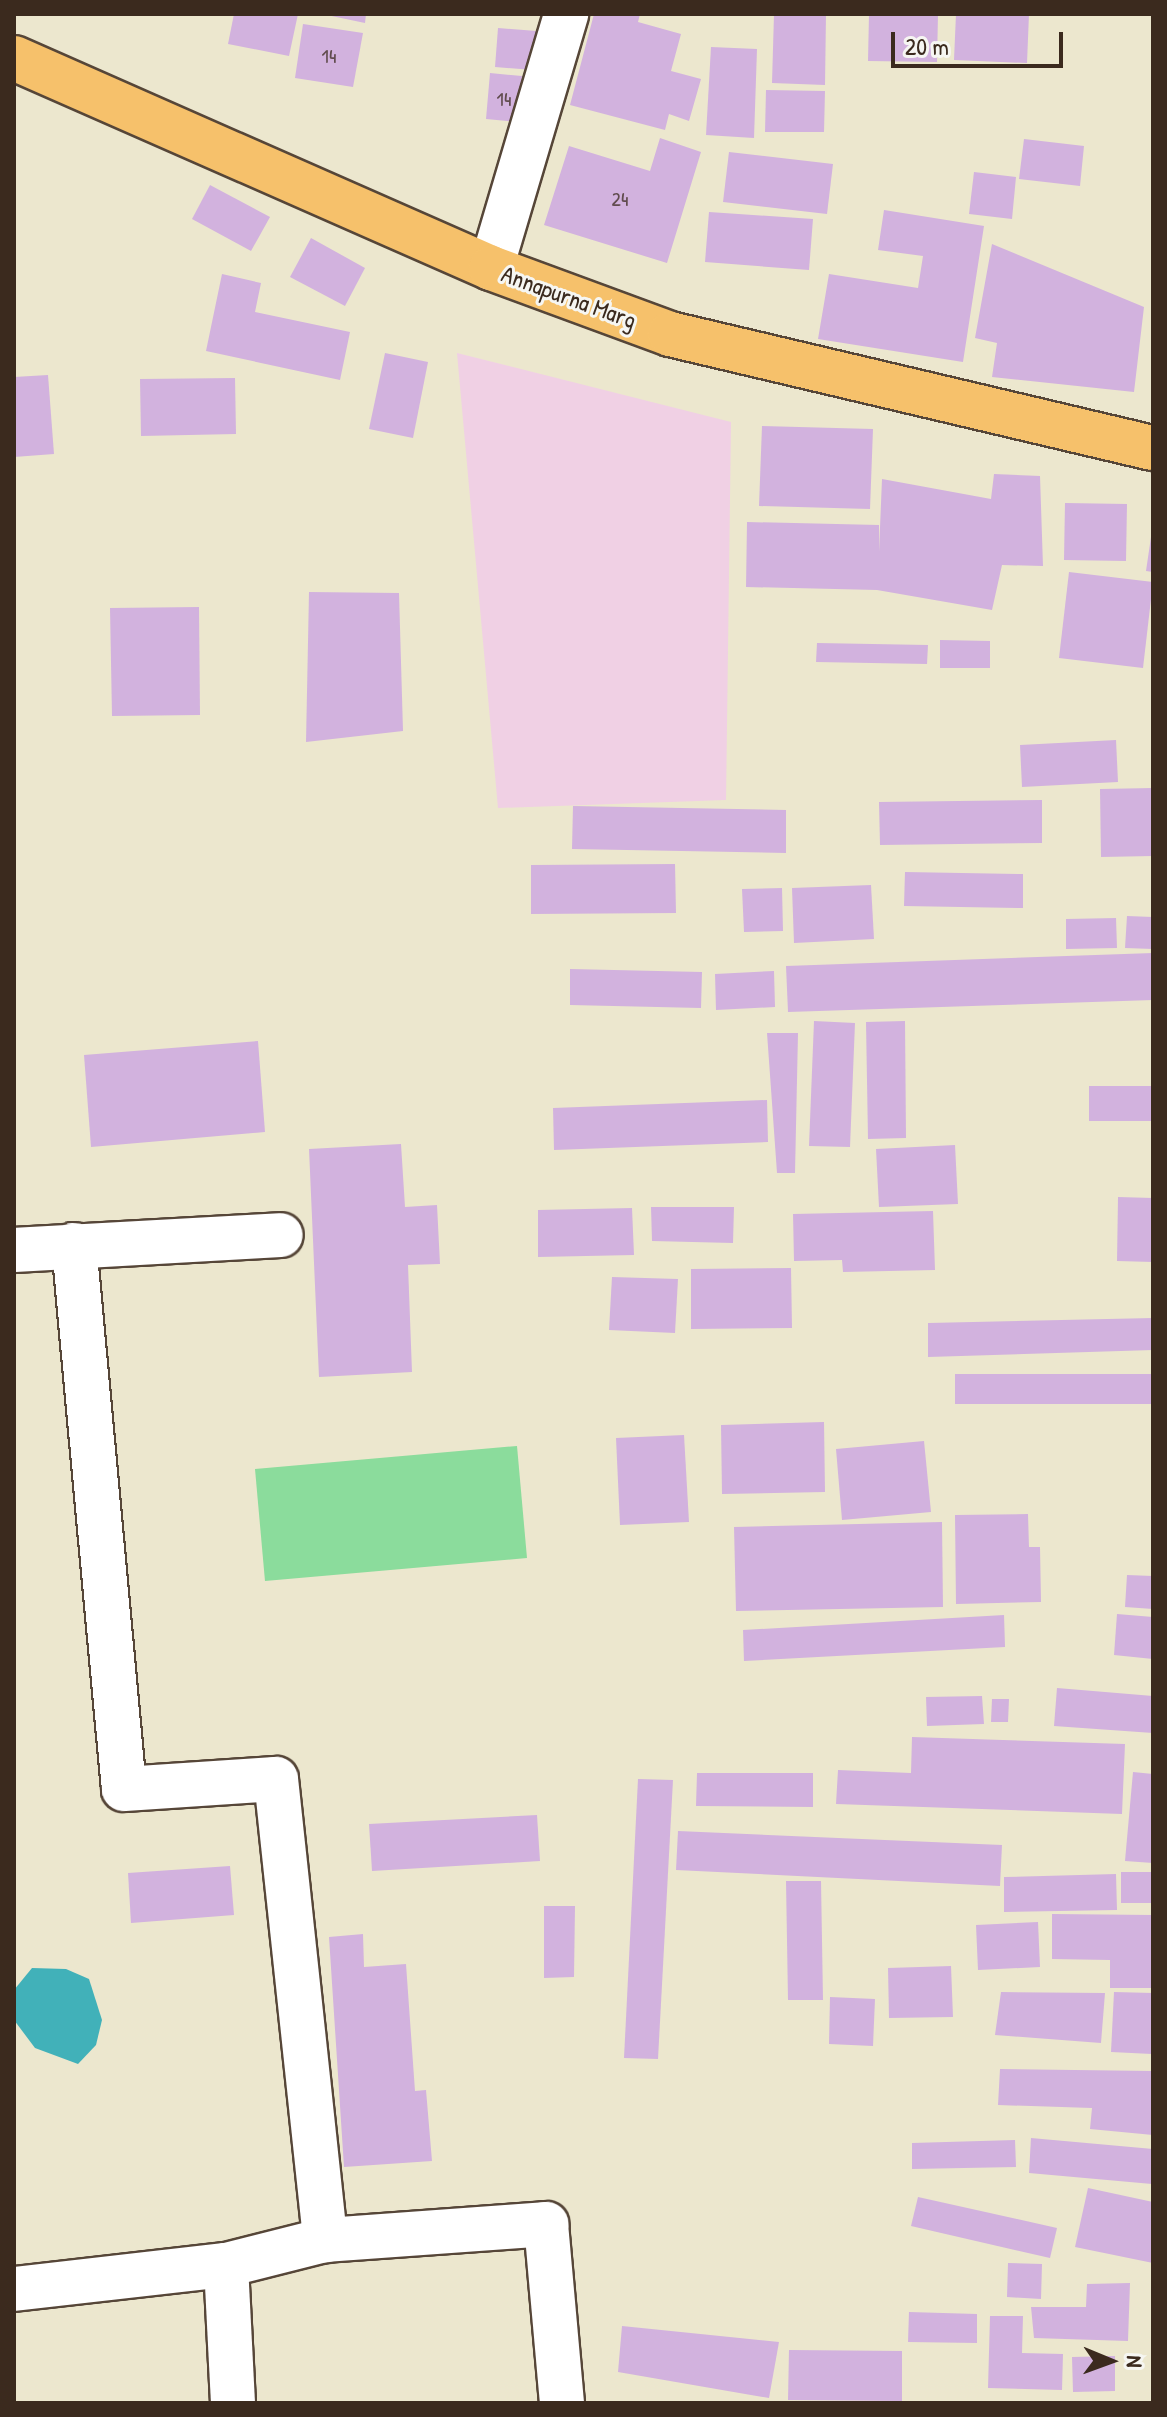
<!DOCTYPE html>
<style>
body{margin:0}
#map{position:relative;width:1167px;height:2417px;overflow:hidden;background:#ece7ce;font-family:"Patrick Hand",sans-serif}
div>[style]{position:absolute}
.built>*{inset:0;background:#f0d0e4}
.green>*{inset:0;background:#8bdc9c}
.water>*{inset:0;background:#41b1b9}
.building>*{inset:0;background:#d2b2de}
.roads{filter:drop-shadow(2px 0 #564638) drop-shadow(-2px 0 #564638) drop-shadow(0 2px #564638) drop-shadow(0 -2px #564638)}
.minor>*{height:44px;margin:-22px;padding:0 22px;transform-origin:22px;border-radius:22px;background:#fff}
.major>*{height:44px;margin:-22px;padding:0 22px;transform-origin:22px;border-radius:22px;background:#f6c16b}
span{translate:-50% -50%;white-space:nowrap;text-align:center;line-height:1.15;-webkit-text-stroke:6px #f6f6f2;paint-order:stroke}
.number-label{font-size:20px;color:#614c4e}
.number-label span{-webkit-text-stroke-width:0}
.street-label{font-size:24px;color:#3b2a1e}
.frame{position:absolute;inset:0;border:16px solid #3b2a1e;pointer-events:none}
.north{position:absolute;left:1071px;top:2321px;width:80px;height:80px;-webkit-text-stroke:6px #f6f6f2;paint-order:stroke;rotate:91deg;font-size:22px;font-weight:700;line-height:32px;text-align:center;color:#3b2a1e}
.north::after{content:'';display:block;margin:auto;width:28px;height:36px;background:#3b2a1e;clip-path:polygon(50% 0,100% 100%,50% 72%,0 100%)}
.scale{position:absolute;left:891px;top:32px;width:172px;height:36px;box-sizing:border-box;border:4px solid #3b2a1e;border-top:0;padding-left:10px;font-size:24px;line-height:28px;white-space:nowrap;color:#3b2a1e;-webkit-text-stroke:6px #f6f6f2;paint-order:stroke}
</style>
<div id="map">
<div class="built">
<i style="clip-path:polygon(457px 353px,731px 422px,726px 800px,498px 808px)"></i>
</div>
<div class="green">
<i style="clip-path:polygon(517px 1446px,527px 1558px,265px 1581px,255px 1469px)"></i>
</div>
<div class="water">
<i style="clip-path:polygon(32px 1968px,66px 1969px,89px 1979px,102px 2020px,96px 2045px,78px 2064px,35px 2048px,14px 2020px,14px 1990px)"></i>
</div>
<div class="building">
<i style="clip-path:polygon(234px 14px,298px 14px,289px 56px,228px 44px)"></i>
<i style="clip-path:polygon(322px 14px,366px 14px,365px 23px)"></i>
<i style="clip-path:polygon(594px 14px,640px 14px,638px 22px,681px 34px,671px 71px,701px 79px,689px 121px,669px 114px,665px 130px,570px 105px)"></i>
<i style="clip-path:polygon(774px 14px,826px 14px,825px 85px,772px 83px)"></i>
<i style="clip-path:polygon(869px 14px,938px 14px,937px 62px,868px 61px)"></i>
<i style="clip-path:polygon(956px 14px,1029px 14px,1027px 63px,954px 60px)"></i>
<i style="clip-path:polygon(303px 24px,363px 33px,353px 87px,295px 78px)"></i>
<i style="clip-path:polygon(498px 28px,549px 32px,546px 71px,495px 67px)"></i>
<i style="clip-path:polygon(711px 47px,757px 49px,754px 138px,706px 135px)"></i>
<i style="clip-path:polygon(490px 73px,522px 76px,519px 122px,486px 119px)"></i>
<i style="clip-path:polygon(766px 90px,825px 91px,824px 132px,765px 132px)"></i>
<i style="clip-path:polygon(660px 138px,701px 152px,667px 263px,544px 225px,569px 146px,650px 171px)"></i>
<i style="clip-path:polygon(1024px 139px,1084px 146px,1080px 186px,1019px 179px)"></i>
<i style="clip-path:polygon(729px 152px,833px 164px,827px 214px,723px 202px)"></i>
<i style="clip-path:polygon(974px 172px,1016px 177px,1012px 219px,969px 214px)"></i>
<i style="clip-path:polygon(210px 185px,270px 217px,251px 251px,192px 219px)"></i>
<i style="clip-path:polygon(884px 210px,984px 226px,963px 362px,818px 339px,829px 274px,918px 288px,923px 256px,878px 250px)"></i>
<i style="clip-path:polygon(709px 212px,813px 219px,809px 270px,705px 262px)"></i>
<i style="clip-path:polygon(311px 238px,365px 268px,345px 306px,290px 277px)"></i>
<i style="clip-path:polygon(992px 244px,1144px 307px,1134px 392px,992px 377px,997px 343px,975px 338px)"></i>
<i style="clip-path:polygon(222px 274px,261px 283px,255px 312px,350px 332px,340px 380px,206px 351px)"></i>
<i style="clip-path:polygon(385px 353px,428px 362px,413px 438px,369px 429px)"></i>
<i style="clip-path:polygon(48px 375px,54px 454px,14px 457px,14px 377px)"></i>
<i style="clip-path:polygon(235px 378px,236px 434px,141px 436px,140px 379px)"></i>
<i style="clip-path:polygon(762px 426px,873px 429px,870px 509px,759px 506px)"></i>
<i style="clip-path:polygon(994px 474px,1040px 476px,1043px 566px,1002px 565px,992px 610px,877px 590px,746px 587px,747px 522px,879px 525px,879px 552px,882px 479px,991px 499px)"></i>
<i style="clip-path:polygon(1065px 503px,1127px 504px,1126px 561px,1064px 560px)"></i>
<i style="clip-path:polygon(1151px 537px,1153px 537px,1153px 572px,1146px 571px)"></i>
<i style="clip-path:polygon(1069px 572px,1153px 582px,1143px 668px,1059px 658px)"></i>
<i style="clip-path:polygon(309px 592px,399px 593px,403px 731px,306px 742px)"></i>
<i style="clip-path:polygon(199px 607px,200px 715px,112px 716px,110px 608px)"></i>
<i style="clip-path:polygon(940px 640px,990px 641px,990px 668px,940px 668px)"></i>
<i style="clip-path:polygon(817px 643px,928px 645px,927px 664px,816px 662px)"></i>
<i style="clip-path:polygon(1116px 740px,1118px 782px,1022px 787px,1020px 745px)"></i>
<i style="clip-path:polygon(1153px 788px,1153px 856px,1101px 857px,1100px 789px)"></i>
<i style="clip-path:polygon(1042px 800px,1042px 843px,880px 845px,879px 802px)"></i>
<i style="clip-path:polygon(573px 806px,786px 810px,786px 853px,572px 849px)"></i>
<i style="clip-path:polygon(675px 864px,676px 913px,531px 914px,531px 865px)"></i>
<i style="clip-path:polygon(905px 872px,1023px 874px,1023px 908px,904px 906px)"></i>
<i style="clip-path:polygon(871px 885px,874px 939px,794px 943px,792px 888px)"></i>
<i style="clip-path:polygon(782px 888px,783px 931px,744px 932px,742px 889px)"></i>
<i style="clip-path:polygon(1127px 916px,1153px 917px,1153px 949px,1125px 948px)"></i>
<i style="clip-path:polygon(1116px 918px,1117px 948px,1066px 949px,1066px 919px)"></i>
<i style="clip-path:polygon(1153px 953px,1153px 1000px,788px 1012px,786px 966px)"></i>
<i style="clip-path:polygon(570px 969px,702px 972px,701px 1008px,570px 1005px)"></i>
<i style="clip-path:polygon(774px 971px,775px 1007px,716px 1010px,715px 974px)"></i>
<i style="clip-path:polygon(814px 1021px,855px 1023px,850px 1147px,809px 1146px)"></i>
<i style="clip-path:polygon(905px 1021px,906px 1138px,868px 1139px,866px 1022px)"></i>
<i style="clip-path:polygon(767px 1033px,798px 1033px,795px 1173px,777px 1173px)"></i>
<i style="clip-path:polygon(258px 1041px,265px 1132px,91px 1147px,84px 1055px)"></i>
<i style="clip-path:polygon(1089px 1086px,1153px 1086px,1153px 1121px,1089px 1121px)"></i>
<i style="clip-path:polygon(767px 1100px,768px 1142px,554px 1150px,553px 1108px)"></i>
<i style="clip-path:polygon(401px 1144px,405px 1207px,437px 1205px,440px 1264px,408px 1265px,412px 1372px,319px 1377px,309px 1149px)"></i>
<i style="clip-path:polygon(955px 1145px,958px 1204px,879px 1207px,876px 1149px)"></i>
<i style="clip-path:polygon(1118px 1197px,1153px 1198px,1153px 1262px,1117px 1261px)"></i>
<i style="clip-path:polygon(651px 1207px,734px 1207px,733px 1243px,652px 1241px)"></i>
<i style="clip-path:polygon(632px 1208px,634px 1255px,538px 1257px,538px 1210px)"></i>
<i style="clip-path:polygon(933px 1211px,935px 1270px,843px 1272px,842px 1260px,794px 1261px,793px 1214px)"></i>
<i style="clip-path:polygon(791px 1268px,792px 1328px,691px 1329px,691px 1269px)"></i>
<i style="clip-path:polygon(612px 1277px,678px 1279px,675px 1333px,609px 1330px)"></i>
<i style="clip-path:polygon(1153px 1318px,1153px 1350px,928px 1357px,928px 1323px)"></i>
<i style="clip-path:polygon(955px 1374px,1153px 1374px,1153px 1404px,955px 1404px)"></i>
<i style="clip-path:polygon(824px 1422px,825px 1492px,722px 1494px,721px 1425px)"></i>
<i style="clip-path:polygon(684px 1435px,689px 1522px,620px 1525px,616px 1438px)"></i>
<i style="clip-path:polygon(924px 1441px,931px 1512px,842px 1520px,836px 1449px)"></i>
<i style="clip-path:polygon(1028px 1514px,1029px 1547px,1040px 1547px,1041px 1602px,956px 1604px,955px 1515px)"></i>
<i style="clip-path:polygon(942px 1522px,943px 1607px,736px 1611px,734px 1527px)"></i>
<i style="clip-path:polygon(1127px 1575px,1153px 1576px,1153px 1609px,1125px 1607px)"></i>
<i style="clip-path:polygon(1117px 1614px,1153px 1617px,1153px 1659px,1114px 1655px)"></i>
<i style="clip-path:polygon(1004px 1615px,1005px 1647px,744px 1661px,743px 1630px)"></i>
<i style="clip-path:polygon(1057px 1688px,1153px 1696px,1153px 1733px,1054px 1726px)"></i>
<i style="clip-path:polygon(982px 1696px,984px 1724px,927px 1726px,926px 1697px)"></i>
<i style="clip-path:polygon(992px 1699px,1009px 1699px,1008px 1722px,991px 1722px)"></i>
<i style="clip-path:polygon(912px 1737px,1125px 1744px,1122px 1814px,836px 1804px,838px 1770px,911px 1773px)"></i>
<i style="clip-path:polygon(1133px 1772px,1153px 1774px,1153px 1863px,1125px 1861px)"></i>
<i style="clip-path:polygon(697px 1773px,813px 1773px,813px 1807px,696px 1806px)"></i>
<i style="clip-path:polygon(638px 1779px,673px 1780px,658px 2059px,624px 2058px)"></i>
<i style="clip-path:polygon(537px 1815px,540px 1861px,372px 1871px,369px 1824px)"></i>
<i style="clip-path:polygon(678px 1831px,1002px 1845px,1000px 1886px,676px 1870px)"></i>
<i style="clip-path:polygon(230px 1866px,234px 1915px,131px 1923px,128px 1873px)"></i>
<i style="clip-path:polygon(1121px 1872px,1153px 1872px,1153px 1903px,1121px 1903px)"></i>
<i style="clip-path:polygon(1116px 1874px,1117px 1910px,1004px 1912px,1004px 1877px)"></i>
<i style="clip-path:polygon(786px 1881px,821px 1881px,823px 2000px,788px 2000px)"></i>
<i style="clip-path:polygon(544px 1906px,575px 1906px,574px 1977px,544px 1978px)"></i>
<i style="clip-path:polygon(1052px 1914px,1153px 1915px,1153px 1988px,1110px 1988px,1110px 1960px,1052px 1959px)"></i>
<i style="clip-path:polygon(1038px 1922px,1040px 1967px,978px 1970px,976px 1925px)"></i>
<i style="clip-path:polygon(363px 1934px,364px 1967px,406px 1964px,415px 2091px,426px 2090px,432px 2161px,344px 2167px,329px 1937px)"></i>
<i style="clip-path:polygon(951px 1966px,953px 2017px,889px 2018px,888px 1968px)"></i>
<i style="clip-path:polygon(1001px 1992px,1105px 1993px,1101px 2043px,995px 2035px)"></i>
<i style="clip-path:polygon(1114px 1992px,1153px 1993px,1152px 2054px,1111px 2052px)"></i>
<i style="clip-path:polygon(830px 1997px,875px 1999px,873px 2046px,829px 2044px)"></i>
<i style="clip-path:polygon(1000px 2069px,1153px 2071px,1153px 2135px,1090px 2129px,1092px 2108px,998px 2105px)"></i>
<i style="clip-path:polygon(1031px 2138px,1153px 2149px,1152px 2184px,1029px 2173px)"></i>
<i style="clip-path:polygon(1015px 2140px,1016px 2167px,912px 2169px,912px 2143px)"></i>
<i style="clip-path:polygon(1088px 2188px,1153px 2202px,1153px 2263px,1075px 2247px)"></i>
<i style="clip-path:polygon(918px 2197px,1057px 2228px,1050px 2258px,911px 2226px)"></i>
<i style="clip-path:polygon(1008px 2263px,1042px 2264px,1041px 2299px,1007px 2297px)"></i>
<i style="clip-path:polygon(1130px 2283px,1128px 2341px,1034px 2338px,1031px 2307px,1086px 2307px,1087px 2284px)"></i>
<i style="clip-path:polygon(909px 2312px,977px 2314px,977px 2343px,908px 2342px)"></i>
<i style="clip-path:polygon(990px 2316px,1023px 2316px,1022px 2353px,1063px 2354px,1062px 2390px,988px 2388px)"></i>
<i style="clip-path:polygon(622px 2326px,779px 2342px,769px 2398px,618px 2372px)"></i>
<i style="clip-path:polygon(789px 2350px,902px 2351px,902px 2401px,788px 2400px)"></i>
<i style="clip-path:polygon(1115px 2356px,1115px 2391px,1073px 2392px,1072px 2357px)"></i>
</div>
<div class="roads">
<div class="minor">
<i style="left:491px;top:268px;width:265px;rotate:-73.5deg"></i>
<i style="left:74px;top:1245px;width:546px;rotate:84.75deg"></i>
<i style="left:124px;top:1789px;width:152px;rotate:-3.8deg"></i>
<i style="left:276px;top:1779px;width:464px;rotate:83.9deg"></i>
<i style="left:14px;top:1250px;width:267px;rotate:-3.2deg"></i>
<i style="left:226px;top:2265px;width:138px;rotate:87.1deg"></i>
<i style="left:14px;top:2289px;width:213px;rotate:-6.5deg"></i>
<i style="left:226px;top:2265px;width:102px;rotate:-14.2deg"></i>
<i style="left:325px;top:2240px;width:222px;rotate:-4.1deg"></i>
<i style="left:546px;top:2224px;width:180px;rotate:84.9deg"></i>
</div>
<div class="major">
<i style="left:14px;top:58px;width:521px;rotate:23.76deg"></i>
<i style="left:491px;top:268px;width:191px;rotate:20.2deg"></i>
<i style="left:670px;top:334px;width:496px;rotate:13.3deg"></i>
</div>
</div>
<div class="number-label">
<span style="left:329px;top:55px">14</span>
<span style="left:504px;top:98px">14</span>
<span style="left:620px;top:198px">24</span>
</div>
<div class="street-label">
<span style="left:569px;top:297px;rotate:20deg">Annapurna Marg</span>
</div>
<div class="frame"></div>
<div class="north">N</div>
<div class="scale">20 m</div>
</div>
